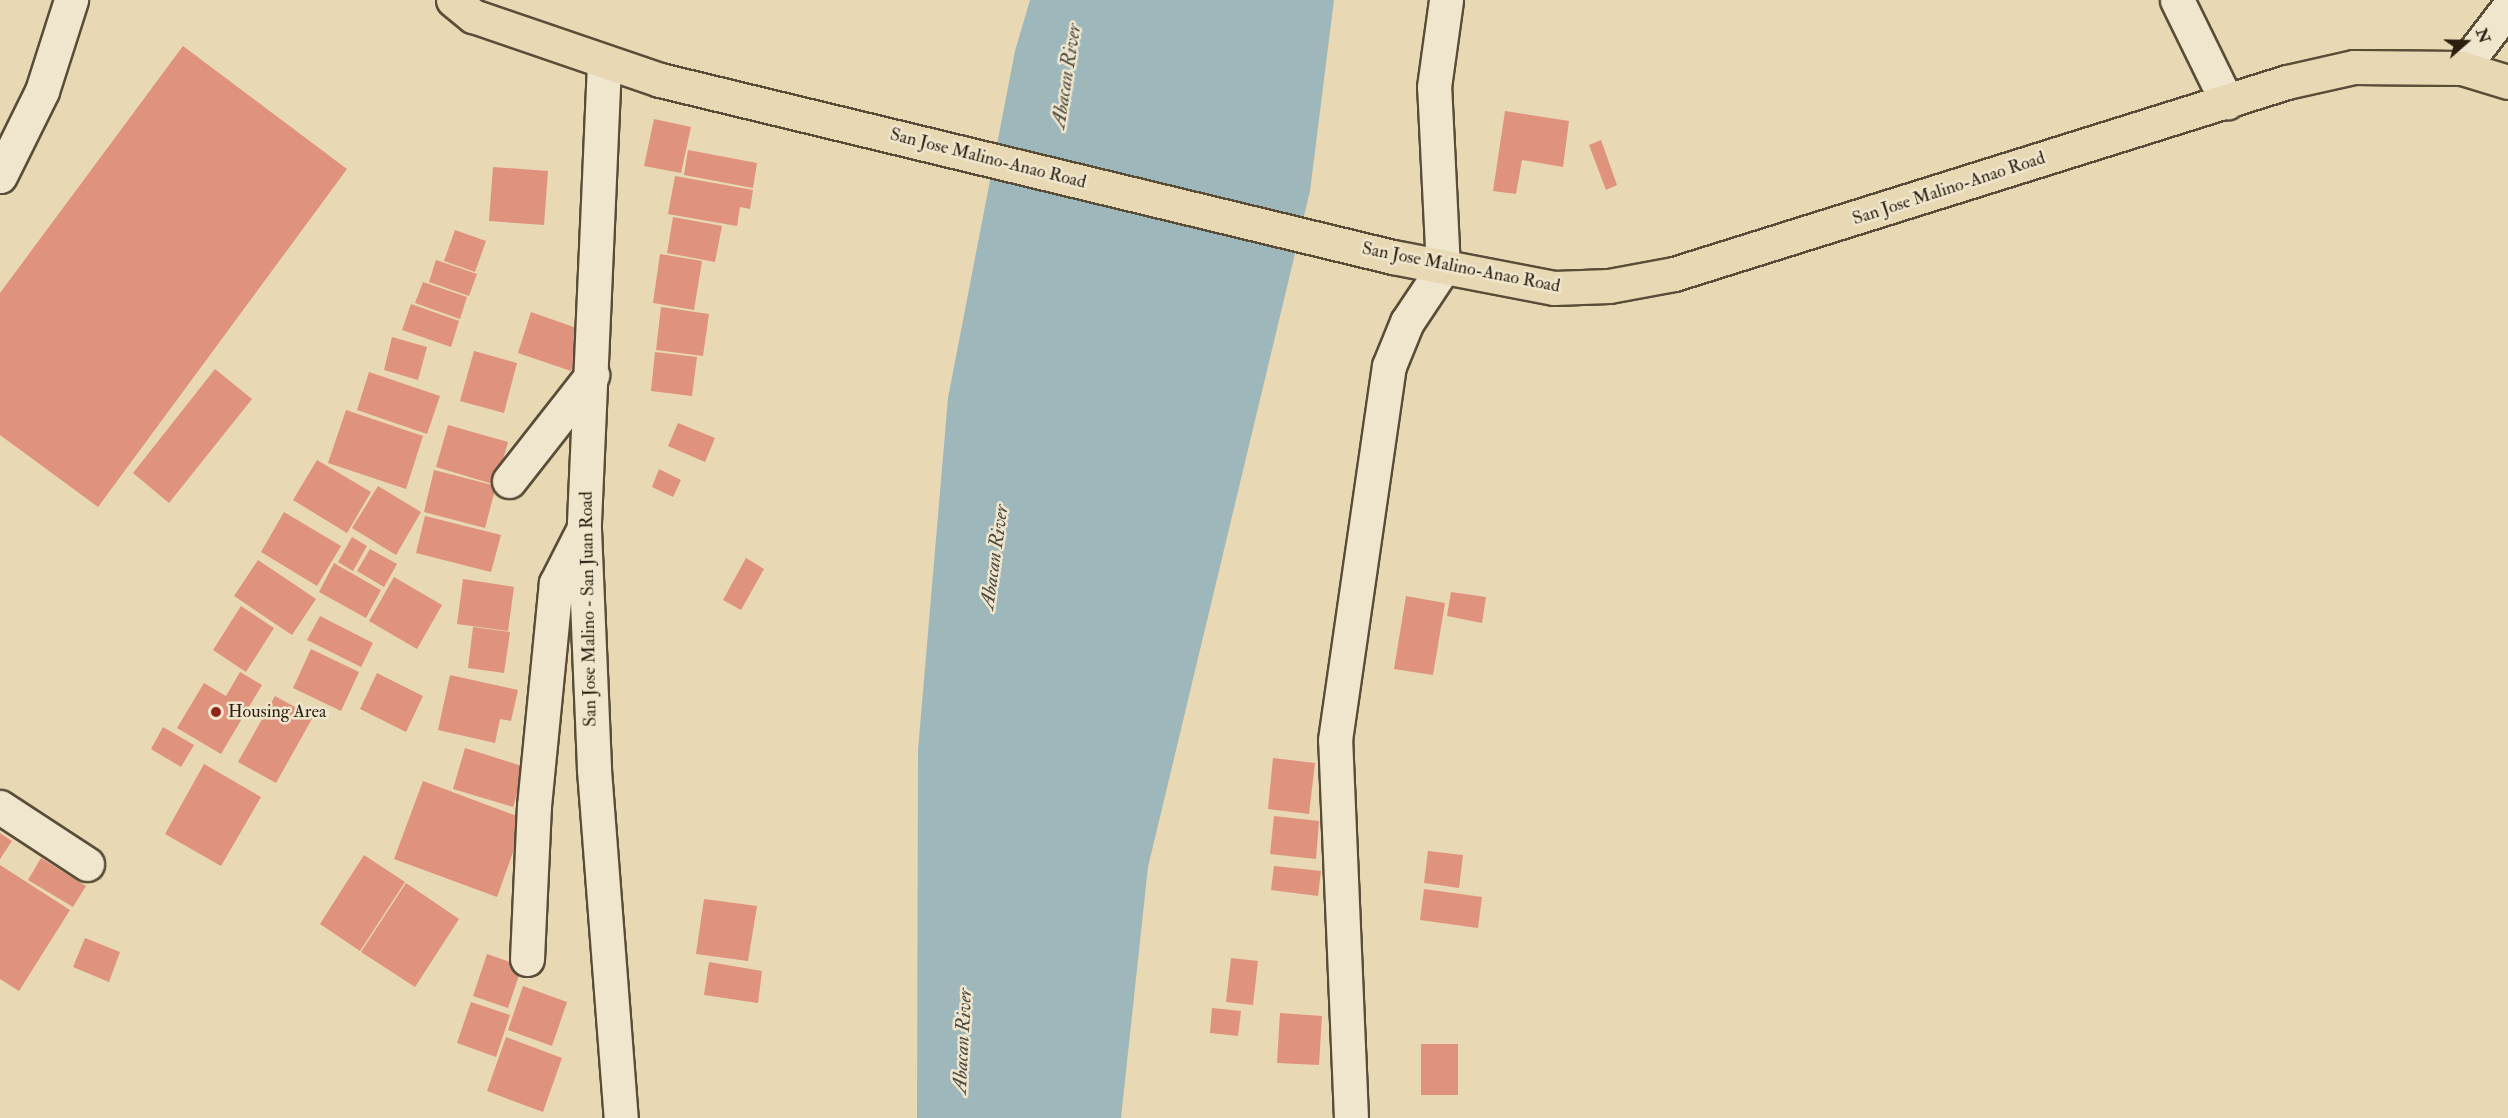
<!DOCTYPE html>
<style>
body{margin:0}
#map{position:relative;width:2508px;height:1118px;overflow:hidden;background:#e8d9b4;font-family:"IM FELL Double Pica",serif}
div>[style]{position:absolute}
.water>*{inset:0;background:#9eb7ba}
.building>*{inset:0;background:#df927c}
.roads{filter:drop-shadow(2px 0 #5a4d38) drop-shadow(-2px 0 #5a4d38) drop-shadow(0 2px #5a4d38) drop-shadow(0 -2px #5a4d38)}
.minor>*{height:33px;margin:-16.5px;padding:0 16.5px;transform-origin:16.5px;border-radius:16.5px;background:#f0e6ce}
.major>*{height:33px;margin:-16.5px;padding:0 16.5px;transform-origin:16.5px;border-radius:16.5px;background:#e8d9b4}
.dots>*{width:16px;height:16px;translate:-50% -50%;box-sizing:border-box;border:3px solid #f0e6ce;border-radius:50%}
span{translate:-50% -50%;white-space:nowrap;text-align:center;line-height:1.15;-webkit-text-stroke:5px #f0e6ce;paint-order:stroke}
.street-label{font-size:18px;color:#2b1e0f}
.poi-label{font-size:18px;color:#2b1e0f}
.left{translate:0 -50%;text-align:left}
.water-label{font-size:20px;color:#4e4c42;font-style:italic}
.north{position:absolute;left:2436px;top:12px;width:60px;height:60px;-webkit-text-stroke:4px #f0e6ce;paint-order:stroke;rotate:70deg;font-size:16px;font-weight:700;line-height:24px;text-align:center;color:#2b1e0f}
.north::after{content:'';display:block;margin:auto;width:21px;height:27px;background:#2b1e0f;clip-path:polygon(50% 0,100% 100%,50% 72%,0 100%)}
</style>
<div id="map">
<div class="water">
<i style="clip-path:polygon(1030px 0,1334px 0,1310px 191px,1148px 867px,1121px 1118px,917px 1118px,918px 750px,948px 398px,1015px 51px)"></i>
</div>
<div class="building">
<i style="clip-path:polygon(183px 46px,347px 169px,98px 507px,0 435px,0 293px)"></i>
<i style="clip-path:polygon(1505px 111px,1569px 121px,1563px 167px,1522px 160px,1516px 194px,1493px 191px)"></i>
<i style="clip-path:polygon(654px 119px,691px 127px,681px 173px,644px 166px)"></i>
<i style="clip-path:polygon(1601px 140px,1617px 185px,1606px 190px,1589px 145px)"></i>
<i style="clip-path:polygon(688px 150px,757px 163px,753px 188px,684px 175px)"></i>
<i style="clip-path:polygon(493px 167px,548px 171px,544px 225px,489px 221px)"></i>
<i style="clip-path:polygon(675px 176px,753px 190px,750px 209px,740px 207px,737px 226px,668px 214px)"></i>
<i style="clip-path:polygon(673px 217px,722px 226px,715px 262px,667px 253px)"></i>
<i style="clip-path:polygon(455px 230px,486px 241px,475px 272px,444px 261px)"></i>
<i style="clip-path:polygon(660px 254px,702px 261px,694px 310px,653px 303px)"></i>
<i style="clip-path:polygon(436px 260px,477px 274px,469px 296px,429px 282px)"></i>
<i style="clip-path:polygon(423px 282px,467px 297px,460px 319px,415px 303px)"></i>
<i style="clip-path:polygon(411px 304px,459px 321px,451px 347px,402px 330px)"></i>
<i style="clip-path:polygon(661px 307px,709px 314px,703px 356px,656px 350px)"></i>
<i style="clip-path:polygon(531px 312px,585px 331px,571px 371px,518px 353px)"></i>
<i style="clip-path:polygon(392px 337px,427px 347px,418px 380px,384px 370px)"></i>
<i style="clip-path:polygon(474px 351px,517px 363px,504px 413px,460px 401px)"></i>
<i style="clip-path:polygon(655px 352px,697px 357px,692px 396px,651px 391px)"></i>
<i style="clip-path:polygon(215px 369px,252px 399px,169px 503px,133px 473px)"></i>
<i style="clip-path:polygon(369px 372px,440px 396px,427px 434px,357px 410px)"></i>
<i style="clip-path:polygon(346px 410px,423px 436px,406px 489px,328px 463px)"></i>
<i style="clip-path:polygon(678px 423px,715px 438px,705px 462px,668px 446px)"></i>
<i style="clip-path:polygon(448px 425px,508px 442px,496px 485px,436px 467px)"></i>
<i style="clip-path:polygon(317px 460px,371px 492px,347px 533px,293px 500px)"></i>
<i style="clip-path:polygon(659px 469px,681px 480px,673px 497px,652px 487px)"></i>
<i style="clip-path:polygon(434px 470px,496px 486px,485px 528px,424px 512px)"></i>
<i style="clip-path:polygon(378px 486px,421px 512px,396px 555px,352px 528px)"></i>
<i style="clip-path:polygon(284px 512px,341px 546px,317px 586px,261px 552px)"></i>
<i style="clip-path:polygon(425px 516px,501px 535px,491px 572px,416px 553px)"></i>
<i style="clip-path:polygon(352px 537px,367px 546px,353px 571px,338px 562px)"></i>
<i style="clip-path:polygon(370px 549px,397px 564px,384px 587px,357px 571px)"></i>
<i style="clip-path:polygon(746px 558px,764px 569px,741px 610px,723px 600px)"></i>
<i style="clip-path:polygon(258px 560px,316px 599px,292px 635px,234px 596px)"></i>
<i style="clip-path:polygon(334px 563px,381px 590px,366px 618px,319px 592px)"></i>
<i style="clip-path:polygon(394px 577px,442px 605px,417px 649px,369px 621px)"></i>
<i style="clip-path:polygon(463px 579px,514px 587px,508px 631px,457px 624px)"></i>
<i style="clip-path:polygon(1451px 592px,1486px 597px,1482px 623px,1447px 616px)"></i>
<i style="clip-path:polygon(1406px 596px,1445px 603px,1433px 675px,1394px 669px)"></i>
<i style="clip-path:polygon(241px 606px,274px 628px,246px 672px,213px 650px)"></i>
<i style="clip-path:polygon(320px 616px,373px 643px,361px 667px,307px 640px)"></i>
<i style="clip-path:polygon(473px 627px,510px 632px,504px 673px,468px 668px)"></i>
<i style="clip-path:polygon(311px 649px,359px 672px,341px 711px,293px 688px)"></i>
<i style="clip-path:polygon(240px 672px,262px 685px,221px 754px,177px 728px,204px 683px,226px 696px)"></i>
<i style="clip-path:polygon(377px 673px,423px 696px,406px 732px,360px 709px)"></i>
<i style="clip-path:polygon(450px 675px,518px 690px,511px 721px,500px 719px,495px 743px,438px 730px)"></i>
<i style="clip-path:polygon(275px 696px,313px 717px,276px 783px,238px 762px)"></i>
<i style="clip-path:polygon(163px 727px,194px 745px,181px 767px,151px 749px)"></i>
<i style="clip-path:polygon(465px 748px,525px 767px,513px 807px,453px 789px)"></i>
<i style="clip-path:polygon(1273px 758px,1315px 763px,1309px 814px,1268px 809px)"></i>
<i style="clip-path:polygon(204px 764px,261px 797px,221px 866px,165px 834px)"></i>
<i style="clip-path:polygon(423px 781px,525px 819px,497px 897px,394px 859px)"></i>
<i style="clip-path:polygon(1274px 816px,1319px 821px,1316px 859px,1270px 854px)"></i>
<i style="clip-path:polygon(0 833px,12px 841px,0 859px)"></i>
<i style="clip-path:polygon(1428px 851px,1463px 855px,1459px 888px,1424px 883px)"></i>
<i style="clip-path:polygon(364px 855px,405px 882px,360px 951px,320px 924px)"></i>
<i style="clip-path:polygon(41px 858px,86px 886px,73px 907px,28px 880px)"></i>
<i style="clip-path:polygon(0 865px,70px 910px,19px 991px,0 979px)"></i>
<i style="clip-path:polygon(1274px 866px,1321px 871px,1318px 896px,1271px 890px)"></i>
<i style="clip-path:polygon(406px 883px,459px 919px,415px 987px,361px 952px)"></i>
<i style="clip-path:polygon(1424px 889px,1482px 897px,1478px 928px,1420px 920px)"></i>
<i style="clip-path:polygon(704px 899px,757px 906px,748px 961px,696px 954px)"></i>
<i style="clip-path:polygon(85px 938px,120px 952px,109px 982px,73px 967px)"></i>
<i style="clip-path:polygon(487px 954px,522px 966px,508px 1008px,473px 996px)"></i>
<i style="clip-path:polygon(1231px 958px,1258px 961px,1253px 1005px,1226px 1002px)"></i>
<i style="clip-path:polygon(709px 962px,762px 971px,758px 1003px,704px 995px)"></i>
<i style="clip-path:polygon(523px 986px,567px 1002px,552px 1046px,508px 1030px)"></i>
<i style="clip-path:polygon(471px 1002px,510px 1015px,496px 1057px,457px 1043px)"></i>
<i style="clip-path:polygon(1212px 1008px,1241px 1011px,1238px 1036px,1210px 1033px)"></i>
<i style="clip-path:polygon(1280px 1013px,1322px 1016px,1319px 1065px,1277px 1063px)"></i>
<i style="clip-path:polygon(506px 1037px,562px 1058px,543px 1112px,487px 1091px)"></i>
<i style="clip-path:polygon(1421px 1044px,1458px 1044px,1458px 1095px,1421px 1095px)"></i>
</div>
<div class="roads">
<div class="minor">
<i style="left:2177px;top:0;width:114px;rotate:63.9deg"></i>
<i style="left:604px;top:64px;width:465px;rotate:92.5deg"></i>
<i style="left:584px;top:529px;width:241px;rotate:87.6deg"></i>
<i style="left:594px;top:770px;width:349px;rotate:85.6deg"></i>
<i style="left:2462px;top:68px;width:76px;rotate:-52.5deg"></i>
<i style="left:0;top:176px;width:95px;rotate:-63.7deg"></i>
<i style="left:42px;top:91px;width:96px;rotate:-72.3deg"></i>
<i style="left:509px;top:481px;width:135px;rotate:-51.9deg"></i>
<i style="left:0;top:807px;width:104px;rotate:33.2deg"></i>
<i style="left:527px;top:959px;width:153px;rotate:-87.4deg"></i>
<i style="left:534px;top:806px;width:224px;rotate:-84.4deg"></i>
<i style="left:556px;top:583px;width:59px;rotate:-63deg"></i>
<i style="left:1351px;top:1118px;width:378px;rotate:-92.4deg"></i>
<i style="left:1335px;top:740px;width:378px;rotate:-81.8deg"></i>
<i style="left:1389px;top:366px;width:48px;rotate:-67.8deg"></i>
<i style="left:1407px;top:322px;width:65px;rotate:-56.3deg"></i>
<i style="left:1443px;top:268px;width:181px;rotate:-92.8deg"></i>
<i style="left:1434px;top:87px;width:88px;rotate:-82.1deg"></i>
</div>
<div class="major">
<i style="left:453px;top:0;width:26px;rotate:39deg"></i>
<i style="left:473px;top:16px;width:198px;rotate:18.9deg"></i>
<i style="left:660px;top:80px;width:754px;rotate:13.58deg"></i>
<i style="left:1393px;top:257px;width:164px;rotate:10.9deg"></i>
<i style="left:1554px;top:288px;width:55px;rotate:-2.1deg"></i>
<i style="left:1609px;top:286px;width:66px;rotate:-10.5deg"></i>
<i style="left:1674px;top:274px;width:642px;rotate:-17.39deg"></i>
<i style="left:2287px;top:82px;width:69px;rotate:-12.6deg"></i>
<i style="left:2354px;top:67px;width:108px;rotate:0.5deg"></i>
<i style="left:2462px;top:68px;width:48px;rotate:16.9deg"></i>
</div>
</div>
<div class="dots">
<i style="left:216px;top:712px;background:#8f2418"></i>
</div>
<div class="street-label">
<span style="left:988px;top:159px;rotate:14deg">San Jose Malino-Anao Road</span>
<span style="left:1949px;top:189px;rotate:-18deg">San Jose Malino-Anao Road</span>
<span style="left:1461px;top:268px;rotate:11deg">San Jose Malino-Anao Road</span>
<span style="left:589px;top:609px;rotate:-91deg">San Jose Malino - San Juan Road</span>
</div>
<div class="poi-label">
<span class="left" style="left:228px;top:712px">Housing Area</span>
</div>
<div class="water-label">
<span style="left:1066px;top:76px;rotate:-81deg">Abacan River</span>
<span style="left:994px;top:557px;rotate:-82deg">Abacan River</span>
<span style="left:962px;top:1041px;rotate:-87deg">Abacan River</span>
</div>
<div class="north">N</div>
</div>
